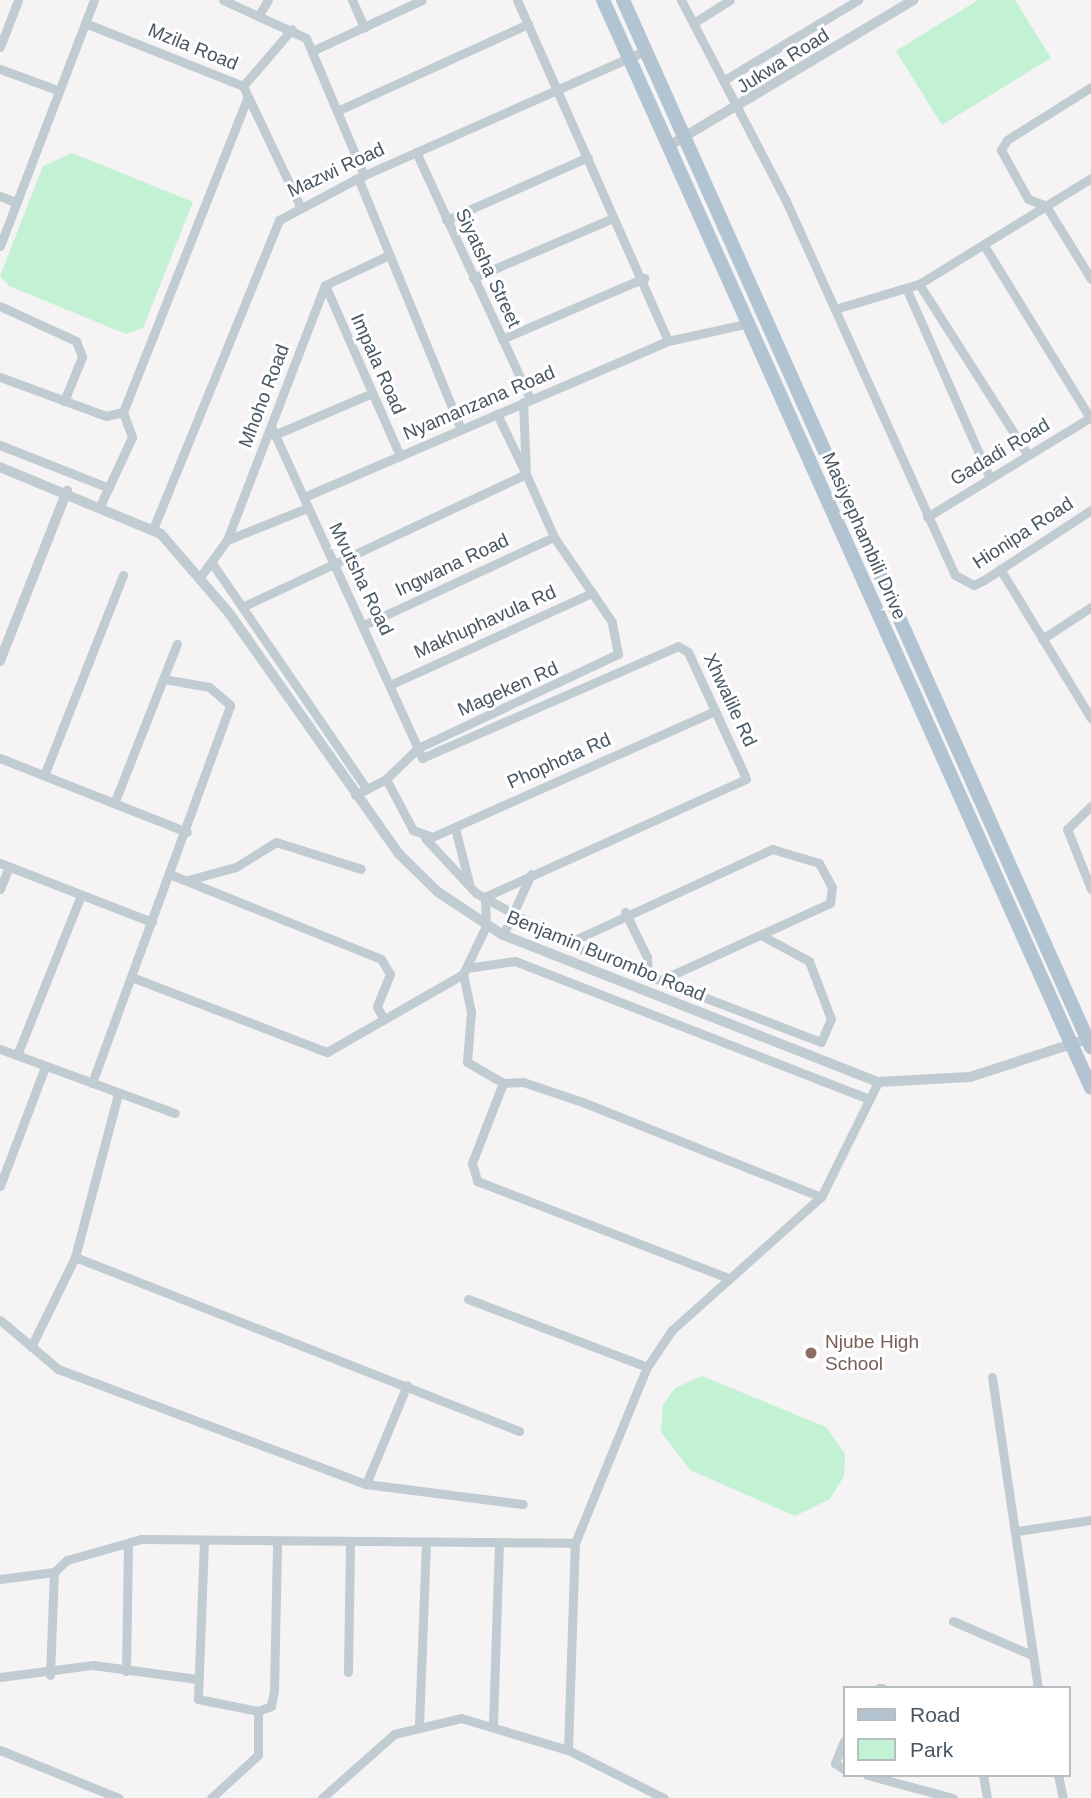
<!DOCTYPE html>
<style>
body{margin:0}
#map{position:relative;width:1091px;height:1798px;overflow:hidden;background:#f5f3f3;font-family:Arial,sans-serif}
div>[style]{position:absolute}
.green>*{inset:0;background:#c2f2d3}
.minor>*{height:9px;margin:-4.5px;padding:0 4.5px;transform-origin:4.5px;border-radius:4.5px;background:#c0cbd2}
.tertiary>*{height:10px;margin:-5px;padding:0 5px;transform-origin:5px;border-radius:5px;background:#c0cbd2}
.primary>*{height:14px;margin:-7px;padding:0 7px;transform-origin:7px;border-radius:7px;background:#b2c3d2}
.dots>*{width:19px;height:19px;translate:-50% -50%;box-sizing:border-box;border:4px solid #fff;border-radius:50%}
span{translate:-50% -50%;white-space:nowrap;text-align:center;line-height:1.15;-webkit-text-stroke:6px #fff;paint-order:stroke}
.street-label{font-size:19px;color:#495762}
.education-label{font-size:19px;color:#785e54}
.left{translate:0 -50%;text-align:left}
.legend{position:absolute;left:843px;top:1686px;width:228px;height:91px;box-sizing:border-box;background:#fff;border:2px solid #b6bcc0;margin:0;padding:9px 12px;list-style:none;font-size:21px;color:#495762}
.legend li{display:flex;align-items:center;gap:14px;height:35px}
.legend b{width:35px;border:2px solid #b6bcc0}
</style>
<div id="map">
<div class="green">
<i style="clip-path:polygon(978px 0,1015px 0,1051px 58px,942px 125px,896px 51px)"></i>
<i style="clip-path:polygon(72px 153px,193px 202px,143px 328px,126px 334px,9px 286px,0 276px,43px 166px)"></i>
<i style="clip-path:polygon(702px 1376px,826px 1427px,845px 1454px,844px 1476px,830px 1499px,795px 1516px,690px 1470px,661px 1432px,663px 1405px,675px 1388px)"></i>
</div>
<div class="minor">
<i style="left:223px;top:0;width:91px;rotate:24.6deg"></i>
<i style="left:306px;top:38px;width:149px;rotate:67.1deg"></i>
<i style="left:352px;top:0;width:30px;rotate:66deg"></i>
<i style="left:517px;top:0;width:373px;rotate:66.1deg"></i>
<i style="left:681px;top:0;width:227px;rotate:62.4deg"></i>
<i style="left:786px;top:201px;width:410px;rotate:65.7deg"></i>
<i style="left:955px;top:575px;width:21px;rotate:28deg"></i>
<i style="left:974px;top:585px;width:11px;rotate:-27deg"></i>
<i style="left:984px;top:580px;width:128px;rotate:-33.2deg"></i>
<i style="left:259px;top:15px;width:17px;rotate:-59deg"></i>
<i style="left:695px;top:22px;width:41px;rotate:-32.2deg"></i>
<i style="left:85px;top:23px;width:170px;rotate:21.7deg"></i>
<i style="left:243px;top:86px;width:133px;rotate:64.6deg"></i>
<i style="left:0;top:47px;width:50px;rotate:-69deg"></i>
<i style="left:312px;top:51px;width:121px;rotate:-24.9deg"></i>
<i style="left:0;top:69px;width:61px;rotate:20.2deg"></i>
<i style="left:726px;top:79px;width:154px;rotate:-30.9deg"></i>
<i style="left:243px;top:86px;width:75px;rotate:-49.3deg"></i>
<i style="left:1091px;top:87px;width:99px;rotate:147.8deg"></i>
<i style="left:1007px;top:140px;width:12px;rotate:121deg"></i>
<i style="left:1001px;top:150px;width:56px;rotate:61.1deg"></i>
<i style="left:1028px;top:199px;width:19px;rotate:21deg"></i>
<i style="left:1046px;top:206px;width:86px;rotate:58.3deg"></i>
<i style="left:337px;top:111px;width:210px;rotate:-24.5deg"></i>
<i style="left:416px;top:152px;width:272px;rotate:65.2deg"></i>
<i style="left:358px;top:178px;width:271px;rotate:67.7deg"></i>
<i style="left:0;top:196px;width:16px;rotate:22deg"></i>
<i style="left:446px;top:220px;width:155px;rotate:-23.9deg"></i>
<i style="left:0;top:246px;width:263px;rotate:-69.1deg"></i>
<i style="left:985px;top:247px;width:202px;rotate:58.4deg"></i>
<i style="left:473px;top:278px;width:152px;rotate:-23.2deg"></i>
<i style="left:919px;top:284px;width:203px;rotate:57.5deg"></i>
<i style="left:325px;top:285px;width:187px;rotate:66.3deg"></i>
<i style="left:907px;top:290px;width:206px;rotate:66.2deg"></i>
<i style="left:0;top:306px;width:84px;rotate:24.7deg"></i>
<i style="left:76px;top:341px;width:17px;rotate:69deg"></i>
<i style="left:82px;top:357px;width:48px;rotate:112.2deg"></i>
<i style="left:835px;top:309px;width:88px;rotate:-16.6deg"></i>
<i style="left:919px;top:284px;width:202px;rotate:-31.6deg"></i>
<i style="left:502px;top:339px;width:155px;rotate:-23.2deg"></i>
<i style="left:0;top:377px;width:113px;rotate:20.2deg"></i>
<i style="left:106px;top:416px;width:17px;rotate:-13deg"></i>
<i style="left:123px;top:412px;width:339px;rotate:-68.4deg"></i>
<i style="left:271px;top:426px;width:365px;rotate:65.5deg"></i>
<i style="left:422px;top:758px;width:279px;rotate:-23.6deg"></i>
<i style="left:678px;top:646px;width:12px;rotate:31deg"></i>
<i style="left:688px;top:652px;width:134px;rotate:65.3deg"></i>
<i style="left:744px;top:774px;width:5px;rotate:68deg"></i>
<i style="left:746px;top:779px;width:286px;rotate:155.7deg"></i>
<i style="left:274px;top:435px;width:104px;rotate:-23.1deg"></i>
<i style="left:0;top:445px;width:117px;rotate:21.5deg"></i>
<i style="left:304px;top:497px;width:396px;rotate:-23.2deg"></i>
<i style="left:668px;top:341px;width:83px;rotate:-12.5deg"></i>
<i style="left:100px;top:506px;width:76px;rotate:-65.1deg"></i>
<i style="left:132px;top:437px;width:27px;rotate:-110deg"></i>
<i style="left:927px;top:517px;width:192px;rotate:-31.4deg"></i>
<i style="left:160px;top:533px;width:8px;rotate:-150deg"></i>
<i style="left:153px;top:529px;width:334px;rotate:-67.8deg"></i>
<i style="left:279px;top:220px;width:89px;rotate:-28deg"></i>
<i style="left:358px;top:178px;width:316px;rotate:-23.9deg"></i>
<i style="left:227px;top:540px;width:86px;rotate:-21.8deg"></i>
<i style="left:212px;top:563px;width:274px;rotate:55.6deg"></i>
<i style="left:1000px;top:569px;width:175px;rotate:58.6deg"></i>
<i style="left:200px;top:577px;width:46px;rotate:-53.9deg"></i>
<i style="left:227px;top:540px;width:273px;rotate:-69deg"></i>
<i style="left:325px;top:285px;width:68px;rotate:-25.1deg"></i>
<i style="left:242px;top:607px;width:314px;rotate:-25.1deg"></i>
<i style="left:526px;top:474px;width:67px;rotate:-115.8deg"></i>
<i style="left:364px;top:625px;width:209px;rotate:-24.9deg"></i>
<i style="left:1042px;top:639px;width:59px;rotate:-33.1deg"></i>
<i style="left:392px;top:684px;width:220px;rotate:-24.5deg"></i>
<i style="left:0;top:758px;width:201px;rotate:21.6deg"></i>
<i style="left:45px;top:773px;width:213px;rotate:-68.5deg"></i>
<i style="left:386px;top:779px;width:58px;rotate:62.1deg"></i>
<i style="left:413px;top:830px;width:20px;rotate:20deg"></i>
<i style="left:432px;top:837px;width:310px;rotate:-24deg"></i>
<i style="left:355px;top:795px;width:35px;rotate:-27deg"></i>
<i style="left:386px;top:779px;width:45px;rotate:-44.1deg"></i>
<i style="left:418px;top:748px;width:221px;rotate:-25.2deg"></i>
<i style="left:618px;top:654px;width:33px;rotate:-101deg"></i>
<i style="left:612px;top:622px;width:103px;rotate:-124.3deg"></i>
<i style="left:554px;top:537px;width:69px;rotate:-114deg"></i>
<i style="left:526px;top:474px;width:72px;rotate:-92.4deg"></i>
<i style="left:115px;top:801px;width:169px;rotate:-68.5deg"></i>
<i style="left:1091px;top:806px;width:33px;rotate:136deg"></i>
<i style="left:1067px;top:829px;width:65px;rotate:68.2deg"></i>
<i style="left:455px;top:828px;width:57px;rotate:75.7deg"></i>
<i style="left:425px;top:838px;width:75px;rotate:47.2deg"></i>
<i style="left:476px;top:893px;width:114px;rotate:28.8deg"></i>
<i style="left:576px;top:948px;width:262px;rotate:21deg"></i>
<i style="left:821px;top:1042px;width:25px;rotate:-67deg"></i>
<i style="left:831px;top:1019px;width:62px;rotate:-110.8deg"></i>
<i style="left:809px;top:961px;width:55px;rotate:-151.6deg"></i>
<i style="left:0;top:863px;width:163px;rotate:21.2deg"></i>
<i style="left:172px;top:875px;width:225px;rotate:21.9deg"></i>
<i style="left:381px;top:959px;width:17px;rotate:59deg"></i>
<i style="left:390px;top:974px;width:35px;rotate:112deg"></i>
<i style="left:377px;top:1007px;width:13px;rotate:61deg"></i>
<i style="left:188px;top:880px;width:50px;rotate:-15.2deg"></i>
<i style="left:236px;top:867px;width:47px;rotate:-32deg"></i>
<i style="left:276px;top:842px;width:89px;rotate:17.6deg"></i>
<i style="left:0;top:889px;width:24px;rotate:-68deg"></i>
<i style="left:625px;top:912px;width:50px;rotate:63.9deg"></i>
<i style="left:647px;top:957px;width:18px;rotate:87deg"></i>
<i style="left:503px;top:935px;width:67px;rotate:-65.3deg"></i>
<i style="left:568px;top:943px;width:225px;rotate:-24.7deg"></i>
<i style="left:772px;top:849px;width:49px;rotate:16.6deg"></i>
<i style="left:819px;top:863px;width:27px;rotate:62deg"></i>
<i style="left:832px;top:887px;width:16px;rotate:97deg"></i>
<i style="left:830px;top:903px;width:186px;rotate:155.5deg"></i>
<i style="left:467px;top:968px;width:49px;rotate:-8.3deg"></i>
<i style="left:515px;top:961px;width:380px;rotate:21.3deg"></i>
<i style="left:463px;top:974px;width:39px;rotate:78deg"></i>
<i style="left:471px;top:1012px;width:50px;rotate:94.6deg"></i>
<i style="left:467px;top:1062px;width:42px;rotate:30.3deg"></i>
<i style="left:503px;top:1083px;width:20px;rotate:-3deg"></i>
<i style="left:523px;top:1082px;width:65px;rotate:18.7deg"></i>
<i style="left:585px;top:1103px;width:254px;rotate:21.7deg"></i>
<i style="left:134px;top:978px;width:207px;rotate:21deg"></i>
<i style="left:327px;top:1052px;width:157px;rotate:-29.8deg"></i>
<i style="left:463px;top:974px;width:53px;rotate:-64.4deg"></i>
<i style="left:486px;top:926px;width:29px;rotate:-92deg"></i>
<i style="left:0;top:1049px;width:186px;rotate:20.1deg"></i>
<i style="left:17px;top:1055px;width:172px;rotate:-68.2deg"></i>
<i style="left:92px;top:1083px;width:402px;rotate:-69.9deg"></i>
<i style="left:230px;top:705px;width:28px;rotate:-139deg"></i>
<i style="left:209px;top:687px;width:46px;rotate:-169.9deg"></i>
<i style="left:503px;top:1083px;width:86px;rotate:111.2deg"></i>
<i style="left:472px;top:1163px;width:19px;rotate:74deg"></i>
<i style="left:477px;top:1181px;width:270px;rotate:21.1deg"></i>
<i style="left:0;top:1186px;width:127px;rotate:-69.3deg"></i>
<i style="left:75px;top:1257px;width:477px;rotate:21.4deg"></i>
<i style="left:468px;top:1299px;width:191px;rotate:20.8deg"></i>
<i style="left:0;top:1320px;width:76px;rotate:40.2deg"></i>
<i style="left:58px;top:1369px;width:329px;rotate:20.5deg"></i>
<i style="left:366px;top:1484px;width:158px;rotate:7.3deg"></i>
<i style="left:31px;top:1347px;width:100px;rotate:-63.9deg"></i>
<i style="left:75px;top:1257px;width:169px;rotate:-75.2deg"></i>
<i style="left:992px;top:1377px;width:314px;rotate:81.6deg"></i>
<i style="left:366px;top:1484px;width:107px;rotate:-67.5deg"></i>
<i style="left:1017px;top:1531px;width:75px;rotate:-8.5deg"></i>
<i style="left:204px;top:1541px;width:158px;rotate:92.2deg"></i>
<i style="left:198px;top:1699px;width:61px;rotate:11.3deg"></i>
<i style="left:258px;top:1711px;width:14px;rotate:-21deg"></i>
<i style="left:271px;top:1706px;width:16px;rotate:-79deg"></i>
<i style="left:274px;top:1690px;width:147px;rotate:-88.8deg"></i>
<i style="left:0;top:1579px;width:54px;rotate:-7.4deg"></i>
<i style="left:54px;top:1572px;width:18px;rotate:-43deg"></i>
<i style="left:67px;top:1560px;width:77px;rotate:-15.8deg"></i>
<i style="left:141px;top:1539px;width:434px;rotate:0.5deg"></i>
<i style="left:953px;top:1621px;width:86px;rotate:23.3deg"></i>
<i style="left:126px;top:1671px;width:128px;rotate:-89.1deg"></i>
<i style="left:348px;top:1672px;width:127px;rotate:-89.1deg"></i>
<i style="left:50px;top:1675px;width:103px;rotate:-87.8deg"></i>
<i style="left:0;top:1677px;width:94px;rotate:-7.4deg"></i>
<i style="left:93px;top:1665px;width:105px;rotate:7.7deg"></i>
<i style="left:879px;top:1688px;width:3px"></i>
<i style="left:493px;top:1723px;width:178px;rotate:-88.1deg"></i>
<i style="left:419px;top:1725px;width:182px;rotate:-87.8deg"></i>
<i style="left:844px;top:1741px;width:24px;rotate:112deg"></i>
<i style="left:835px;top:1763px;width:11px;rotate:34deg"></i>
<i style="left:0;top:1750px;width:128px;rotate:22deg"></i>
<i style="left:568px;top:1750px;width:207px;rotate:-88.1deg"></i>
<i style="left:575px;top:1543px;width:190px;rotate:-67.8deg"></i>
<i style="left:647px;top:1367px;width:45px;rotate:-56deg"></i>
<i style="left:672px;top:1330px;width:200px;rotate:-41.8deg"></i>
<i style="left:821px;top:1197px;width:128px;rotate:-63.6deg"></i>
<i style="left:867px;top:1775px;width:89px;rotate:15deg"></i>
<i style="left:983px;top:1775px;width:23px;rotate:80deg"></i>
<i style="left:1058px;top:1775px;width:24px;rotate:78deg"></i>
<i style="left:211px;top:1798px;width:64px;rotate:-42.5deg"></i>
<i style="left:258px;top:1755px;width:44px;rotate:-90deg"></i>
<i style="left:322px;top:1798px;width:96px;rotate:-41.6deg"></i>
<i style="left:394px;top:1734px;width:69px;rotate:-13.4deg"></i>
<i style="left:461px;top:1718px;width:112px;rotate:16.7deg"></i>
<i style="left:568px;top:1750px;width:107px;rotate:26.6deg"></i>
</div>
<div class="tertiary">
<i style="left:667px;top:147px;width:287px;rotate:-30.8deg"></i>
<i style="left:0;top:467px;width:174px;rotate:22.6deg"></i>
<i style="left:161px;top:534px;width:104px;rotate:49.3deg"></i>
<i style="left:229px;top:613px;width:295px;rotate:54.8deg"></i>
<i style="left:399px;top:854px;width:54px;rotate:44.3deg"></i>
<i style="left:438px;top:892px;width:78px;rotate:33.5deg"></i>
<i style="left:503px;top:935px;width:403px;rotate:21.4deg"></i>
<i style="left:878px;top:1082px;width:92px;rotate:-3.1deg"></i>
<i style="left:970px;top:1077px;width:123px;rotate:-18deg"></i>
<i style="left:0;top:661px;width:183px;rotate:-68.5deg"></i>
</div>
<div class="primary">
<i style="left:603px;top:0;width:1192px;rotate:65.84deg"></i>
<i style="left:623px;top:0;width:1147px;rotate:65.92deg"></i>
</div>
<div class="dots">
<i style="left:811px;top:1353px;background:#8d6e63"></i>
</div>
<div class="street-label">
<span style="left:193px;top:47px;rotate:22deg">Mzila Road</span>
<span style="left:783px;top:61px;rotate:-32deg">Jukwa Road</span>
<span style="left:336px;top:170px;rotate:-25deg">Mazwi Road</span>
<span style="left:488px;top:268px;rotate:65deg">Siyatsha Street</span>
<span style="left:378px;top:364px;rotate:66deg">Impala Road</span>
<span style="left:264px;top:396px;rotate:-69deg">Mhoho Road</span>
<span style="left:479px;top:403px;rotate:-23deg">Nyamanzana Road</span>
<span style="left:1000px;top:452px;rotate:-31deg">Gadadi Road</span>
<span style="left:1023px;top:533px;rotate:-33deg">Hionipa Road</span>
<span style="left:864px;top:536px;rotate:66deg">Masiyephambili Drive</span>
<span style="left:452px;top:565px;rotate:-25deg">Ingwana Road</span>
<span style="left:361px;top:579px;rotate:64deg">Mvutsha Road</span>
<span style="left:485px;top:622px;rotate:-24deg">Makhuphavula Rd</span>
<span style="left:508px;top:689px;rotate:-24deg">Mageken Rd</span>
<span style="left:730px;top:700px;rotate:65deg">Xhwalile Rd</span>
<span style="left:559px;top:761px;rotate:-24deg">Phophota Rd</span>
<span style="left:606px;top:956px;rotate:22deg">Benjamin Burombo Road</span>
</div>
<div class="education-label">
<span class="left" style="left:825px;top:1353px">Njube High<br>School</span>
</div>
<ul class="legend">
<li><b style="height:9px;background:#b2c3d2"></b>Road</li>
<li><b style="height:19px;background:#c2f2d3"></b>Park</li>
</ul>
</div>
